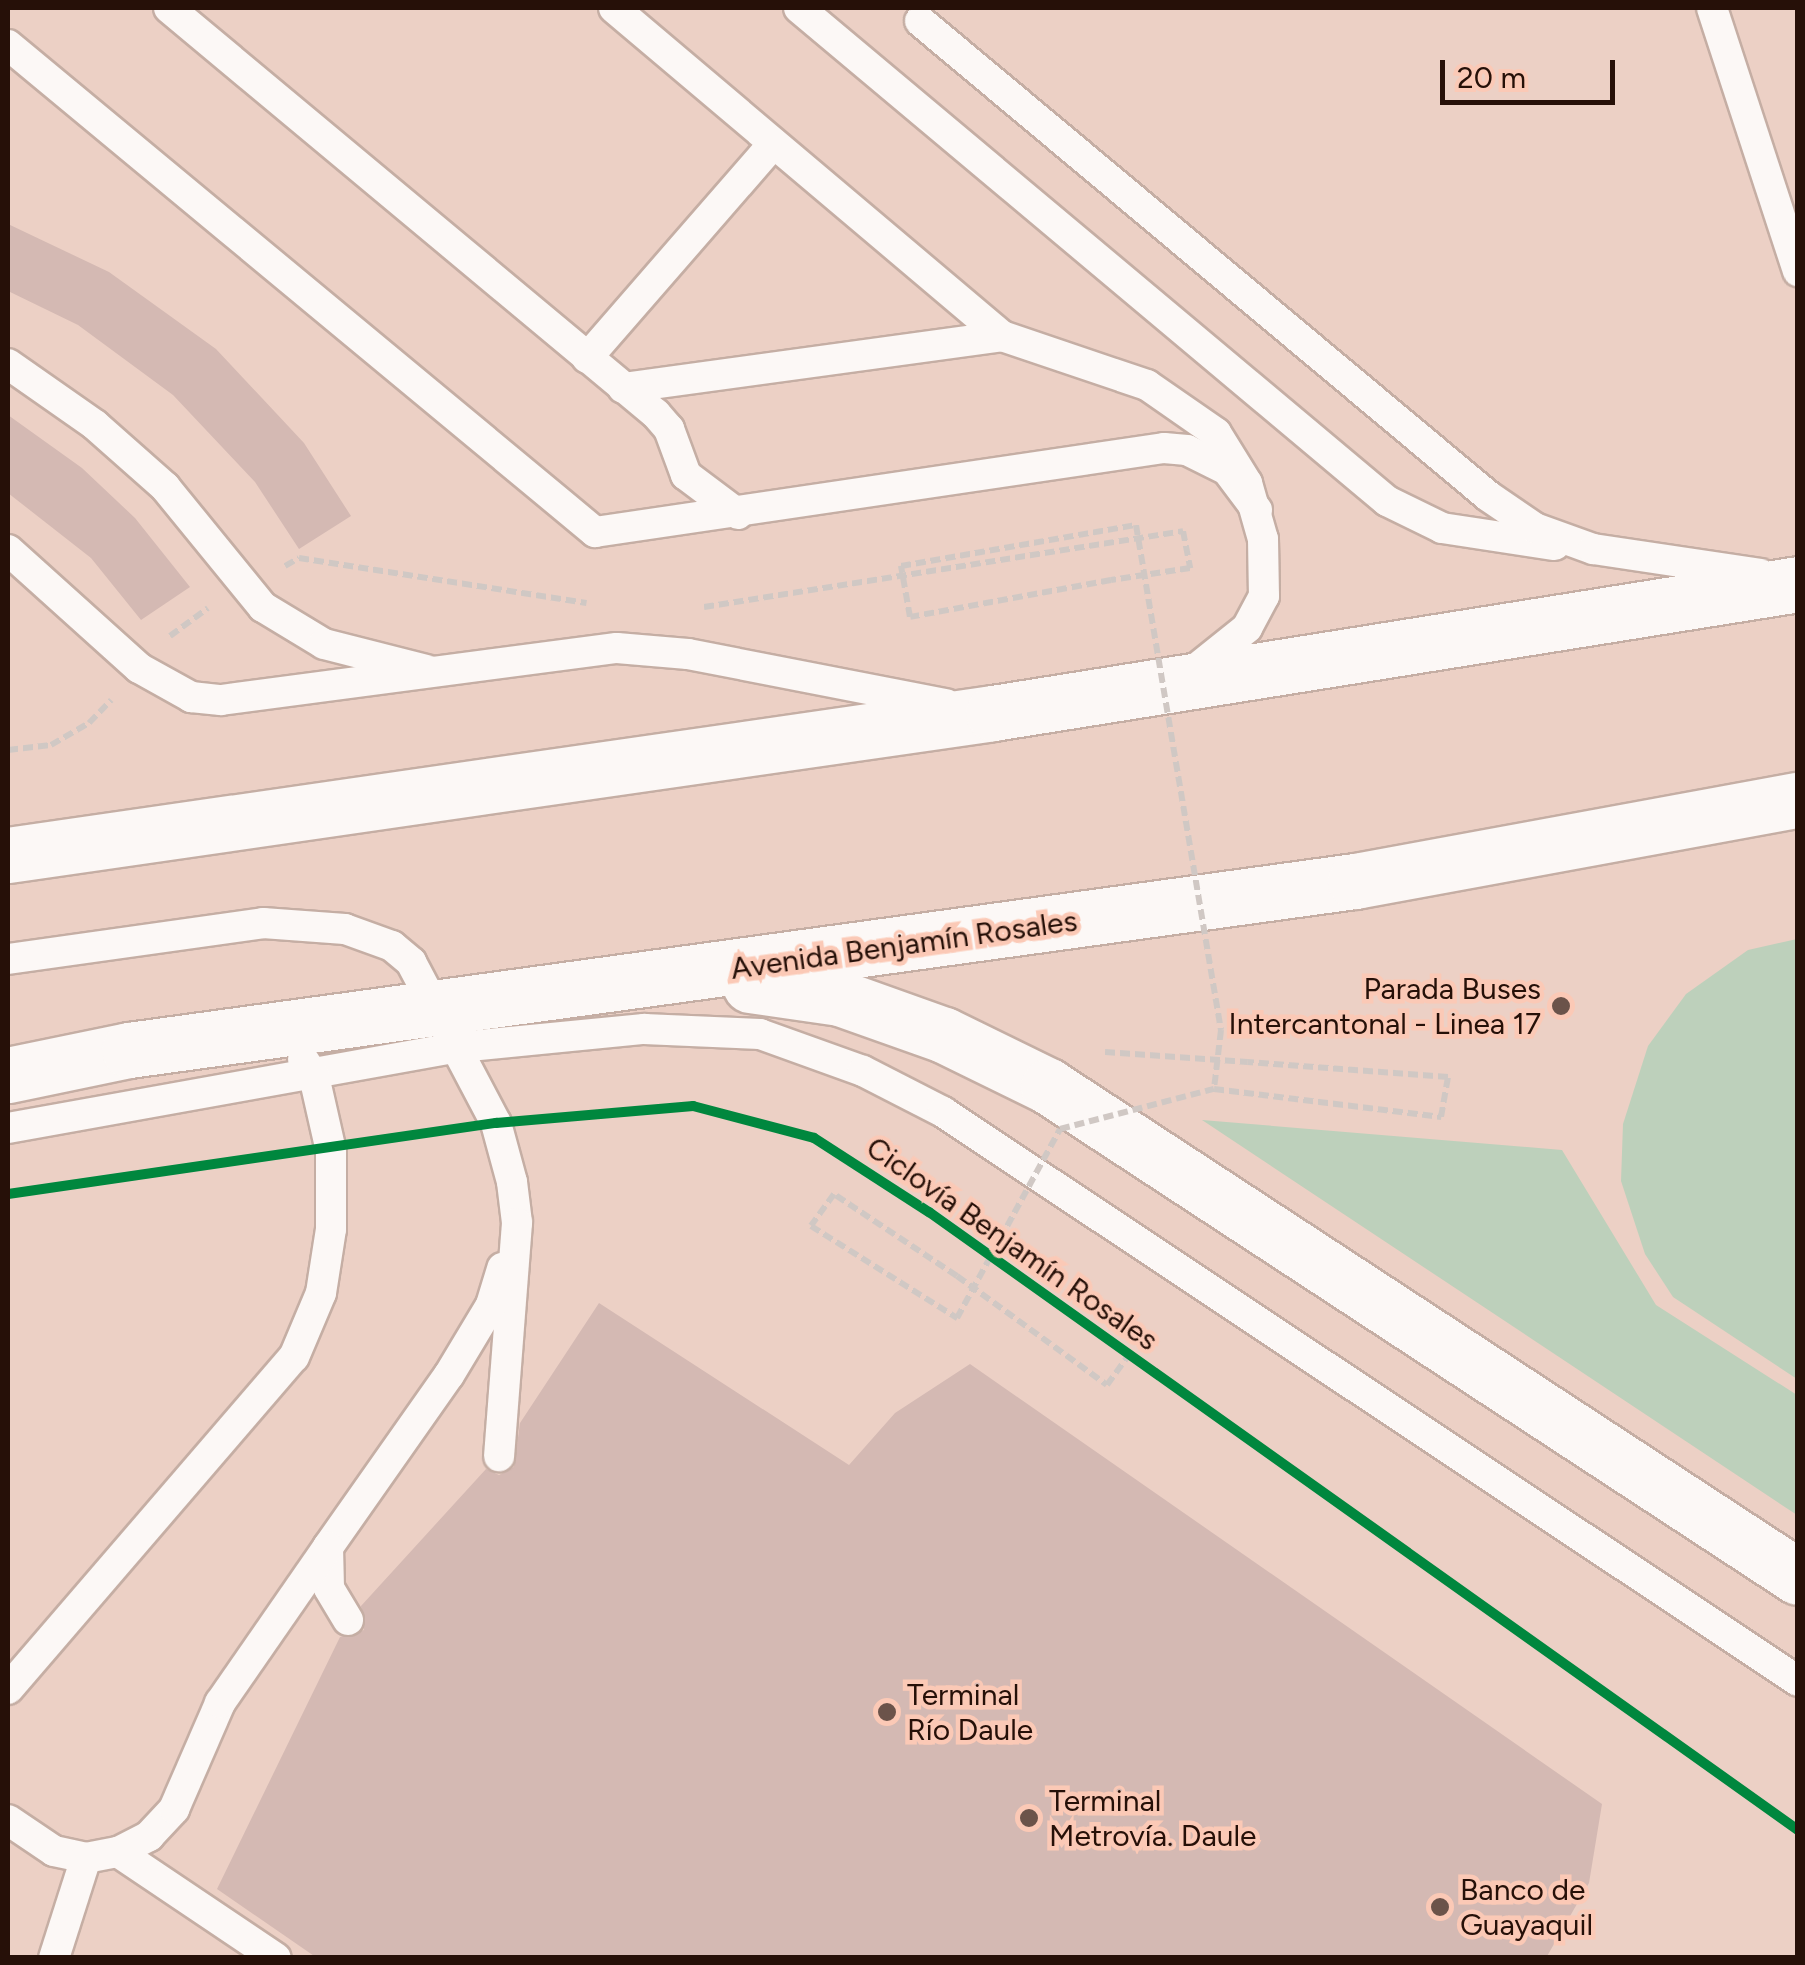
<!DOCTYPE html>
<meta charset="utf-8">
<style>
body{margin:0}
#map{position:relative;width:1805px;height:1965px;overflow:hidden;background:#ecd0c5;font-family:Figtree,sans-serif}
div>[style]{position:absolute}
.green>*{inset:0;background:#bdd0bb}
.building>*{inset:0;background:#d4b9b3}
.path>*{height:6px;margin-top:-3px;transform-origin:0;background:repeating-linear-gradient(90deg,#d0c8c4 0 10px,transparent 0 15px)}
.roads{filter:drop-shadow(2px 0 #c5aea4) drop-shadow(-2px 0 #c5aea4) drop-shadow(0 2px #c5aea4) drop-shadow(0 -2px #c5aea4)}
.service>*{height:30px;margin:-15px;padding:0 15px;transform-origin:15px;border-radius:15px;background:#fcf8f6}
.primary>*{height:55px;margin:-27.5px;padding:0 27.5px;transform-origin:27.5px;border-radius:27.5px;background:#fcf8f6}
.path-bridge>*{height:6px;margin-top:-3px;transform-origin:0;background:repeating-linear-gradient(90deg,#d0c8c4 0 10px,transparent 0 15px)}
.cycleway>*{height:10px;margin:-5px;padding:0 5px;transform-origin:5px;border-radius:5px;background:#00873e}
.dots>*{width:28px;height:28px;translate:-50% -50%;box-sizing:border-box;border:5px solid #fbc9b6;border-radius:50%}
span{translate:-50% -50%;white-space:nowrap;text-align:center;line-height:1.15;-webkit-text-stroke:9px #fbc9b6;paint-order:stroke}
.street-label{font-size:30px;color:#261008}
.poi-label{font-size:30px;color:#261008}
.right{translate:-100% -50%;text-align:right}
.left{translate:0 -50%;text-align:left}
.frame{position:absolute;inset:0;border:10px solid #261008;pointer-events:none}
.scale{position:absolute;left:1440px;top:60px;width:175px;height:45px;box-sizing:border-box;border:5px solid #261008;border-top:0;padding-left:12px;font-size:30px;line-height:35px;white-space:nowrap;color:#261008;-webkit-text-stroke:8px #fbc9b6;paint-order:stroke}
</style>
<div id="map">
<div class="green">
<i style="clip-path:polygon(1797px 939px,1798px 939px,1797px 1379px,1673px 1297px,1645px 1254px,1621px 1181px,1623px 1124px,1648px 1046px,1686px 994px,1748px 950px)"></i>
<i style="clip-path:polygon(1202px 1120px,1562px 1150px,1656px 1305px,1797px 1395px,1797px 1515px)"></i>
</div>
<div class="building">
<i style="clip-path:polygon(8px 224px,109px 272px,216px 349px,304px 443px,351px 516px,299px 549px,255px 482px,173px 395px,78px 325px,8px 291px)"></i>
<i style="clip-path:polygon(8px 415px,82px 468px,135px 518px,190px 587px,141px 620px,91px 558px,8px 493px)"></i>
<i style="clip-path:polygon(599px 1303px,849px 1465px,895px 1413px,970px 1364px,1602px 1804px,1589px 1883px,1546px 1958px,317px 1958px,217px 1889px,340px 1637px,364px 1630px,361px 1606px,486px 1469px,499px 1475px,514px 1467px,520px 1423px)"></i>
</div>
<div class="path">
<i style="left:285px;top:566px;width:16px;rotate:-30deg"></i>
<i style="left:299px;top:558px;width:291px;rotate:8.9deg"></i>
<i style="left:704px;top:607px;width:485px;rotate:-9deg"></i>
<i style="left:1183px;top:531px;width:38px;rotate:79deg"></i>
<i style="left:1190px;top:568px;width:80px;rotate:171.4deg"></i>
<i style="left:170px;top:636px;width:47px;rotate:-36.4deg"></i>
<i style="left:8px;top:750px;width:43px;rotate:-6.6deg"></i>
<i style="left:51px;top:745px;width:44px;rotate:-30.1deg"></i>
<i style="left:89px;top:723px;width:32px;rotate:-46deg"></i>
<i style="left:1105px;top:1052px;width:143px;rotate:4deg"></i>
<i style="left:957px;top:1276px;width:185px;rotate:36deg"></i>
<i style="left:1107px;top:1385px;width:37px;rotate:-54deg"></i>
</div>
<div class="roads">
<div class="service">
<i style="left:169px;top:8px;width:634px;rotate:39.82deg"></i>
<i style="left:656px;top:414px;width:20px;rotate:49deg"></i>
<i style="left:669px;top:429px;width:49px;rotate:69.7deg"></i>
<i style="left:686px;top:475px;width:65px;rotate:36.9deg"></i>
<i style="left:614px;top:8px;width:508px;rotate:40.21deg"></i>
<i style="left:799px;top:8px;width:767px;rotate:39.98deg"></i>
<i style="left:1387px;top:501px;width:61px;rotate:26.1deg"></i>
<i style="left:1442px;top:528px;width:114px;rotate:8.6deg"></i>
<i style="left:1712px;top:8px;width:277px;rotate:71.9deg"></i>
<i style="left:920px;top:21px;width:740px;rotate:39.9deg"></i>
<i style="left:1488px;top:496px;width:57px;rotate:34.2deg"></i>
<i style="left:1535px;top:528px;width:62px;rotate:19.9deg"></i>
<i style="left:1593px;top:549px;width:169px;rotate:8.5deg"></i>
<i style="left:8px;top:45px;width:763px;rotate:39.68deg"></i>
<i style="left:595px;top:532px;width:575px;rotate:-8.4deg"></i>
<i style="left:1164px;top:448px;width:23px;rotate:5deg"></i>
<i style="left:1187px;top:450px;width:45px;rotate:26.6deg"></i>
<i style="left:1227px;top:470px;width:50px;rotate:53.1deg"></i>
<i style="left:587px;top:358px;width:284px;rotate:-49deg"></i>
<i style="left:8px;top:364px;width:106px;rotate:35deg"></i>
<i style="left:95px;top:425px;width:94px;rotate:41.5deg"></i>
<i style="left:165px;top:487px;width:155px;rotate:50.8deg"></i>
<i style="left:263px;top:607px;width:71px;rotate:31.2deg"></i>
<i style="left:324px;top:644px;width:105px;rotate:14.3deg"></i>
<i style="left:623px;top:388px;width:383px;rotate:-7.8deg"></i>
<i style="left:1002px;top:336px;width:153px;rotate:18.7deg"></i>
<i style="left:1147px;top:385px;width:84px;rotate:34.8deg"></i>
<i style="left:1216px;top:433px;width:59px;rotate:58.2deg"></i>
<i style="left:1247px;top:483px;width:58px;rotate:74.1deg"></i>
<i style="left:1263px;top:539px;width:57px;rotate:89deg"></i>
<i style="left:1264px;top:596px;width:36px;rotate:118deg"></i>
<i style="left:1247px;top:628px;width:64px;rotate:141.3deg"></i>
<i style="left:8px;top:550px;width:176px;rotate:42deg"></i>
<i style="left:139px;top:668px;width:60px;rotate:29.1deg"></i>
<i style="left:191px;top:697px;width:30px;rotate:6deg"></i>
<i style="left:221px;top:700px;width:399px;rotate:-7.5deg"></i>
<i style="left:617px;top:648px;width:71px;rotate:4.8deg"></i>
<i style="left:688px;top:654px;width:263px;rotate:11deg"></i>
<i style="left:8px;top:959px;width:258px;rotate:-8deg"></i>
<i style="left:263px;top:923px;width:82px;rotate:4.2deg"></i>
<i style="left:345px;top:929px;width:50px;rotate:19.9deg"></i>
<i style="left:392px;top:946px;width:25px;rotate:40deg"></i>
<i style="left:411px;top:962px;width:182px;rotate:62.2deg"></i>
<i style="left:496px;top:1123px;width:61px;rotate:74.8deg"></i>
<i style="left:512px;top:1182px;width:41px;rotate:83deg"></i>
<i style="left:517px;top:1223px;width:234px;rotate:94.4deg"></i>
<i style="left:8px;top:1128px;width:458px;rotate:-10.2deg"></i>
<i style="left:459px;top:1047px;width:186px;rotate:-5.6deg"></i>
<i style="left:644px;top:1029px;width:116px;rotate:2.5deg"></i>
<i style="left:760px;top:1034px;width:109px;rotate:19.8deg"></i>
<i style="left:863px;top:1071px;width:90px;rotate:27.1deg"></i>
<i style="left:943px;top:1112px;width:1027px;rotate:33.64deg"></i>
<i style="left:348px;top:1620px;width:37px;rotate:-121deg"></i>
<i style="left:329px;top:1588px;width:41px;rotate:-91.4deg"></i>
<i style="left:328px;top:1547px;width:210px;rotate:-54.9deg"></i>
<i style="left:449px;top:1375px;width:82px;rotate:-59deg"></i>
<i style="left:491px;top:1305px;width:39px;rotate:-73deg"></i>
<i style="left:8px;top:1689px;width:438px;rotate:-49.3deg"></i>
<i style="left:294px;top:1357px;width:69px;rotate:-67.1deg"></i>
<i style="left:321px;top:1293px;width:65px;rotate:-81.1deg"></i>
<i style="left:331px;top:1229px;width:78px;rotate:-90deg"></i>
<i style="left:331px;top:1151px;width:77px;rotate:-102.8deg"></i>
<i style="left:314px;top:1076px;width:20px;rotate:-123deg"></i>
<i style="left:8px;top:1820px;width:55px;rotate:34deg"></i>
<i style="left:54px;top:1851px;width:33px;rotate:12deg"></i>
<i style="left:86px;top:1858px;width:33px;rotate:-11deg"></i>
<i style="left:118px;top:1852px;width:35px;rotate:-27deg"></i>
<i style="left:149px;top:1836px;width:37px;rotate:-47deg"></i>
<i style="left:174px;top:1809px;width:116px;rotate:-66.5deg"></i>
<i style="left:220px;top:1703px;width:190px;rotate:-55.3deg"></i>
<i style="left:118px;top:1852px;width:190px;rotate:33.9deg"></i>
<i style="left:54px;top:1958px;width:105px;rotate:-72.3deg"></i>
</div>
<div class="primary">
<i style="left:8px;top:855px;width:995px;rotate:-8.2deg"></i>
<i style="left:993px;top:713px;width:815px;rotate:-9.1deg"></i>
<i style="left:750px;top:985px;width:91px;rotate:8.2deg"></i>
<i style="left:840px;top:998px;width:110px;rotate:19.6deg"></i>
<i style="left:944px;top:1035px;width:116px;rotate:26.1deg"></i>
<i style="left:1048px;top:1086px;width:896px;rotate:33.21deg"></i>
<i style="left:8px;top:1075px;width:124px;rotate:-11.7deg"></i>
<i style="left:129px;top:1050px;width:1238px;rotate:-7.85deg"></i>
<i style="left:1355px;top:881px;width:450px;rotate:-10.4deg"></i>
</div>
</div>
<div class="path-bridge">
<i style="left:1111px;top:580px;width:204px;rotate:169.6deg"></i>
<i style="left:910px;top:617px;width:52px;rotate:-100deg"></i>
<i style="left:901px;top:566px;width:239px;rotate:-9.9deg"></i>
<i style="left:1136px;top:525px;width:512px;rotate:80.45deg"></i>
<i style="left:1221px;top:1030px;width:59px;rotate:96.8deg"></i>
<i style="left:1214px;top:1089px;width:229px;rotate:7deg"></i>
<i style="left:1441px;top:1117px;width:41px;rotate:-80.1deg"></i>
<i style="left:1448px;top:1077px;width:201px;rotate:-175.7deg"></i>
<i style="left:957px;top:1276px;width:148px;rotate:-146.3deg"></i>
<i style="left:834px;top:1194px;width:39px;rotate:126deg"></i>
<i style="left:811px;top:1226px;width:173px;rotate:32.2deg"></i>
<i style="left:957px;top:1318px;width:215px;rotate:-61.4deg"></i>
<i style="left:1060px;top:1129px;width:159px;rotate:-14.6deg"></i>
</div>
<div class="cycleway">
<i style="left:8px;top:1194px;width:493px;rotate:-8.3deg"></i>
<i style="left:496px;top:1123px;width:198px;rotate:-4.9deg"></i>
<i style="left:693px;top:1106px;width:125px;rotate:14.8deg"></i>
<i style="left:814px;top:1138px;width:137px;rotate:32.8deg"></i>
<i style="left:929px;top:1212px;width:1066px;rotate:35.42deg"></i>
</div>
<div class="dots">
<i style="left:1561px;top:1006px;background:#6b534a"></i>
<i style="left:887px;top:1712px;background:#6b534a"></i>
<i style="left:1029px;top:1818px;background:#6b534a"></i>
<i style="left:1440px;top:1907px;background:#6b534a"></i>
</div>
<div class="street-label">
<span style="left:904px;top:945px;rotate:-8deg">Avenida Benjamín Rosales</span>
<span style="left:1012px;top:1244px;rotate:35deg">Ciclovía Benjamín Rosales</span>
</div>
<div class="poi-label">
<span class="right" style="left:1541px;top:1006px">Parada Buses<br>Intercantonal - Linea 17</span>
<span class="left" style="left:907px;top:1712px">Terminal<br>Río Daule</span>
<span class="left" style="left:1049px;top:1818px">Terminal<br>Metrovía. Daule</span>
<span class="left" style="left:1460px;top:1907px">Banco de<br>Guayaquil</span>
</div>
<div class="frame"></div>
<div class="scale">20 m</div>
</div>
